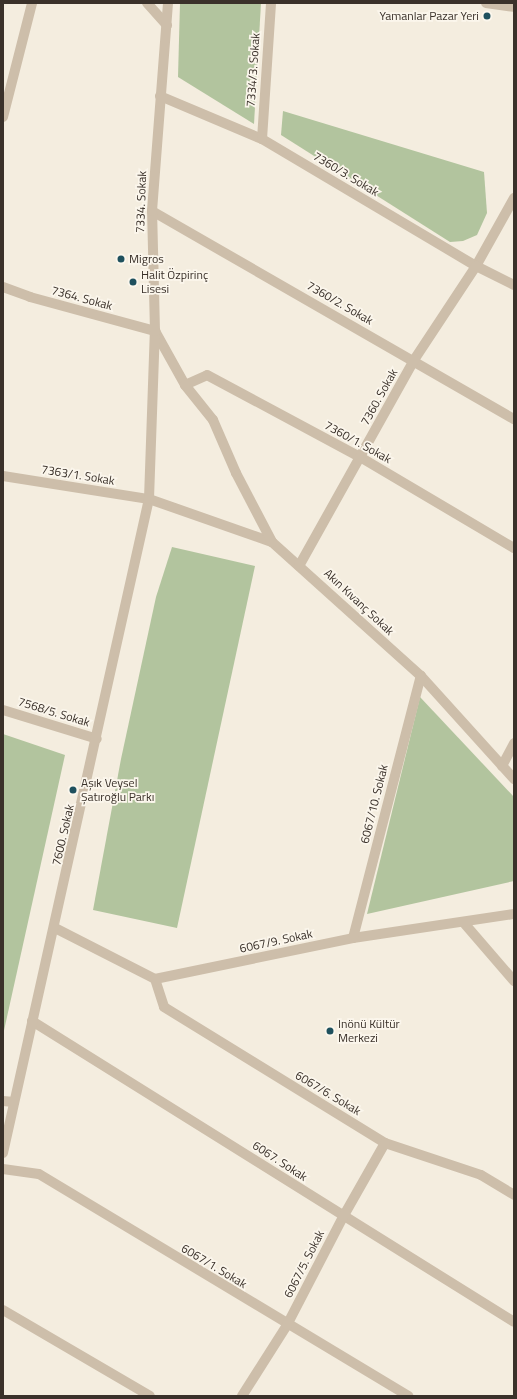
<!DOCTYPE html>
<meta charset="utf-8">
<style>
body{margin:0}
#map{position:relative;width:517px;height:1399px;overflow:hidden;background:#f4eddf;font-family:"Titillium Web",sans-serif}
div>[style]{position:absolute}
.green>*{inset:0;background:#b2c49e}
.service>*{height:10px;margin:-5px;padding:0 5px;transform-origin:5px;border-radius:5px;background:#cdbeaa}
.minor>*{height:10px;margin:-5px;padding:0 5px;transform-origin:5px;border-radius:5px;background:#cdbeaa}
.tertiary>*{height:10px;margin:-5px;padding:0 5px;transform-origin:5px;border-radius:5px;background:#cdbeaa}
.dots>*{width:11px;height:11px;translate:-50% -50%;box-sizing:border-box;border:2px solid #fbf6ec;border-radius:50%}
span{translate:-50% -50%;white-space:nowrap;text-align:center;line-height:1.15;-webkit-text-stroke:3.5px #fbf6ec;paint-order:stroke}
.poi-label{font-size:12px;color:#3a312a}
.right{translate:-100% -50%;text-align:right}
.left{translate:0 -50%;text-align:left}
.street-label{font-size:12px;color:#3a312a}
.frame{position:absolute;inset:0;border:4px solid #3a312a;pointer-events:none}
</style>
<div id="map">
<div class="green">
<i style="clip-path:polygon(180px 3px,261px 3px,254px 124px,178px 77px)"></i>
<i style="clip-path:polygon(283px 111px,484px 172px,487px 213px,477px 235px,463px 241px,450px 242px,281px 135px)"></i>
<i style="clip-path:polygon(172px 547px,255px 566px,177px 928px,93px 910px,121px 759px,156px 597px)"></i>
<i style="clip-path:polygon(420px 697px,514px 797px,514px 881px,367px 914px)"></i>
<i style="clip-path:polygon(3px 734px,65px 755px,3px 1035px)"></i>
</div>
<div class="service">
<i style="left:486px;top:3px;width:28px;rotate:8deg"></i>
<i style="left:476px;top:266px;width:78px;rotate:-60.8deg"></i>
</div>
<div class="minor">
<i style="left:160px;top:96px;width:111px;rotate:22.9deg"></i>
<i style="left:262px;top:139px;width:249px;rotate:30.7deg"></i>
<i style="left:476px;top:266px;width:42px;rotate:26.6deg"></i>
<i style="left:262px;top:139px;width:136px;rotate:-86.2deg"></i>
<i style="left:152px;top:211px;width:418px;rotate:29.9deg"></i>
<i style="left:3px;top:287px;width:29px;rotate:20deg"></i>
<i style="left:30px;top:297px;width:130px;rotate:15.2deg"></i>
<i style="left:185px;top:385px;width:24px;rotate:-24deg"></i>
<i style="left:207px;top:375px;width:174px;rotate:28.2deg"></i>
<i style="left:360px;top:457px;width:179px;rotate:30.6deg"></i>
<i style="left:3px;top:476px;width:148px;rotate:9deg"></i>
<i style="left:149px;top:499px;width:130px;rotate:19.3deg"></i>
<i style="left:272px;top:542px;width:200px;rotate:42deg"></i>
<i style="left:421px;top:676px;width:139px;rotate:47.9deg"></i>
<i style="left:299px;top:566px;width:236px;rotate:-60.8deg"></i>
<i style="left:414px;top:360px;width:113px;rotate:-56.6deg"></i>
<i style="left:3px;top:710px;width:98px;rotate:17.1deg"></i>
<i style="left:502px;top:766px;width:26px;rotate:-62deg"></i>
<i style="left:464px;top:923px;width:77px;rotate:49.2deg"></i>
<i style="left:55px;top:928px;width:112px;rotate:27deg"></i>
<i style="left:155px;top:979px;width:202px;rotate:-11.7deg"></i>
<i style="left:353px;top:938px;width:163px;rotate:-8.5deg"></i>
<i style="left:353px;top:938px;width:271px;rotate:-75.5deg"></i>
<i style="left:155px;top:979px;width:29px;rotate:72deg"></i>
<i style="left:164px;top:1007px;width:259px;rotate:31.6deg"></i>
<i style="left:385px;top:1143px;width:101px;rotate:18.4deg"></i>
<i style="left:481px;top:1175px;width:39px;rotate:31deg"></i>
<i style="left:32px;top:1021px;width:568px;rotate:31.98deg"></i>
<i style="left:3px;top:1169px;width:36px;rotate:8deg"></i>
<i style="left:39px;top:1174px;width:431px;rotate:31deg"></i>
<i style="left:3px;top:1310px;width:170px;rotate:30.3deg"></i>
<i style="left:242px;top:1396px;width:84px;rotate:-57.6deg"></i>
<i style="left:287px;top:1325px;width:122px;rotate:-62.6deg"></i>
<i style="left:343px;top:1217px;width:85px;rotate:-60.4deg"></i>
</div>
<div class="tertiary">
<i style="left:147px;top:3px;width:30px;rotate:48deg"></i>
<i style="left:3px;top:117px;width:118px;rotate:-75.7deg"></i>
<i style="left:155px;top:331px;width:62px;rotate:60.9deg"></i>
<i style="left:185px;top:385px;width:45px;rotate:51.3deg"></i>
<i style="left:213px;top:420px;width:58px;rotate:66.5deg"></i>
<i style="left:236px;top:473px;width:78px;rotate:62.4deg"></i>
<i style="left:3px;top:1101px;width:11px;rotate:5deg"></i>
<i style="left:3px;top:1153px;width:670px;rotate:-77.42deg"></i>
<i style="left:149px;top:499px;width:168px;rotate:-88deg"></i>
<i style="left:155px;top:331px;width:120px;rotate:-91.4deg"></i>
<i style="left:152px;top:211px;width:209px;rotate:-85.6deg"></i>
</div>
<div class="dots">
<i style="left:487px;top:16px;background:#1e505d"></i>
<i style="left:121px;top:259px;background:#1e505d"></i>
<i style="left:133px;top:282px;background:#1e505d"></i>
<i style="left:73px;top:790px;background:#1e505d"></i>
<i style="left:330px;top:1031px;background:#1e505d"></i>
</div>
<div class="poi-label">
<span class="right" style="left:479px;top:16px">Yamanlar Pazar Yeri</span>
<span class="left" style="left:129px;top:259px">Migros</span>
<span class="left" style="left:141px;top:282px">Halit Özpirinç<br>Lisesi</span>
<span class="left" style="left:81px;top:790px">Aşık Veysel<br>Şatıroğlu Parkı</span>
<span class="left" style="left:338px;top:1031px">Inönü Kültür<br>Merkezi</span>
</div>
<div class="street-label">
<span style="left:253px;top:70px;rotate:-86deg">7334/3. Sokak</span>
<span style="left:346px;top:174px;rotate:31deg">7360/3. Sokak</span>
<span style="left:141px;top:202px;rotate:-88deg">7334. Sokak</span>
<span style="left:82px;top:298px;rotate:15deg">7364. Sokak</span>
<span style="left:340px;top:303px;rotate:30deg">7360/2. Sokak</span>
<span style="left:379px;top:397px;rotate:-61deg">7360. Sokak</span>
<span style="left:358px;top:442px;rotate:29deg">7360/1. Sokak</span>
<span style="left:78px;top:475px;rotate:9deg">7363/1. Sokak</span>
<span style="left:359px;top:602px;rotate:43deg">Akın Kıvanç Sokak</span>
<span style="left:54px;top:712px;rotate:17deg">7568/5. Sokak</span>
<span style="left:374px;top:804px;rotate:-76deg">6067/10. Sokak</span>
<span style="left:63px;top:835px;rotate:-77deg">7600. Sokak</span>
<span style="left:276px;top:941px;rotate:-12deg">6067/9. Sokak</span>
<span style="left:328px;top:1093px;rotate:31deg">6067/6. Sokak</span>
<span style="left:280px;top:1161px;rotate:33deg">6067. Sokak</span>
<span style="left:304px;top:1264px;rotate:-63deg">6067/5. Sokak</span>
<span style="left:214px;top:1266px;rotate:31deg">6067/1. Sokak</span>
</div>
<div class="frame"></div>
</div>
